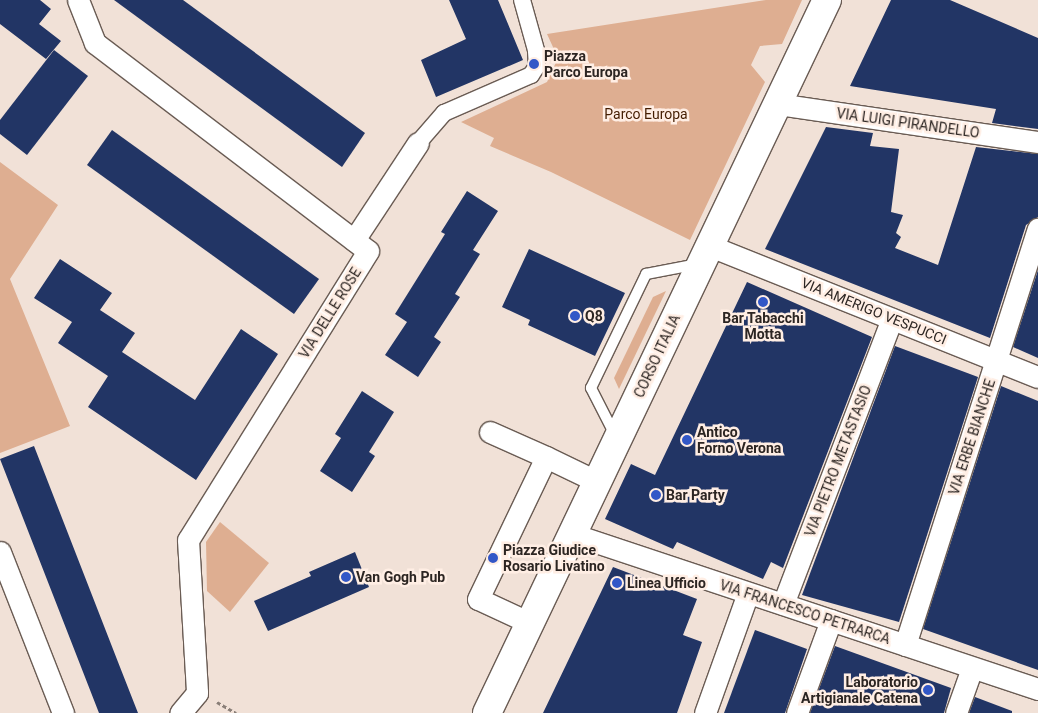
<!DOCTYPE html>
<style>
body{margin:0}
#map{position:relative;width:1038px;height:713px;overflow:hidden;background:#f1e1d7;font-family:Roboto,sans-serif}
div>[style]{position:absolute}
.green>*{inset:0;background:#deae91}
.building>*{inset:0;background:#223565}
.path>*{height:3px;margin-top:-1.5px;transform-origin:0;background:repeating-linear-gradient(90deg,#8a7f78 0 4px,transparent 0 6.5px)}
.roads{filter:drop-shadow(1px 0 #6a5c54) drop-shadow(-1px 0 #6a5c54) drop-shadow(0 1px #6a5c54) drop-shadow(0 -1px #6a5c54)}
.service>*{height:10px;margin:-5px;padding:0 5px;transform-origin:5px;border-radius:5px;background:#fff}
.pedestrian>*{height:16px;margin:-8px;padding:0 8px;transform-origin:8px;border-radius:8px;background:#fff}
.minor>*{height:21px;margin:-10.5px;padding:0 10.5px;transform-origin:10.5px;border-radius:10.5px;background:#fff}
.secondary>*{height:28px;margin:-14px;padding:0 14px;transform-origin:14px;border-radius:14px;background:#fff}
.dots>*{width:14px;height:14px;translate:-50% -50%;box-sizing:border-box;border:2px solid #ffeee4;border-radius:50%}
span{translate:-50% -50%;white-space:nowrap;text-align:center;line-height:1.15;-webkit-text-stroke:5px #ffeee4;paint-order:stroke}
.poi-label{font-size:14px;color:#2c2522;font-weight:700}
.left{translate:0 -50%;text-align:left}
.right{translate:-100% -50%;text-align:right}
.park-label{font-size:14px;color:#441d01}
.street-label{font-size:14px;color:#2c2522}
</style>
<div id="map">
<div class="green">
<i style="clip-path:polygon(766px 0,802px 0,782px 44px,760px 46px,751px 65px,765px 82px,690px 240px,551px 172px,490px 146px,494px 138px,461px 122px,547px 82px,558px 58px,547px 34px)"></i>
<i style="clip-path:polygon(0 162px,58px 205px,10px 279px,70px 426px,0 453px)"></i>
<i style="clip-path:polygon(666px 291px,619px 389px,614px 378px,653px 297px)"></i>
<i style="clip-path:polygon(220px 522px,269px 563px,230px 612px,207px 591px,206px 542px)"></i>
</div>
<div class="building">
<i style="clip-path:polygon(0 0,40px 0,51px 9px,39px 24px,61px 41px,46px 59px,0 24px)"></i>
<i style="clip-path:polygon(114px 0,183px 0,365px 133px,342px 167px)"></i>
<i style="clip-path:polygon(449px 0,498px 0,523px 60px,436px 97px,421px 60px,466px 39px)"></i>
<i style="clip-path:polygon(891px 0,950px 0,1038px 38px,1038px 129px,992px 123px,996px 109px,850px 86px)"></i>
<i style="clip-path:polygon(54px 50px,88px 76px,27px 155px,0 134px,0 120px)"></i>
<i style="clip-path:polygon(826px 127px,873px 133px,870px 146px,899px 149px,891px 212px,903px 215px,896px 233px,901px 237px,895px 248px,938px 265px,976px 147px,1038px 154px,1038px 217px,1026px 225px,990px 338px,765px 249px)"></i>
<i style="clip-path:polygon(112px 130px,319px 279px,294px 314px,87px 165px)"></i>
<i style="clip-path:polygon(467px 191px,498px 211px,473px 250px,480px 254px,455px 294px,460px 297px,434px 337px,441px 342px,418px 377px,385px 355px,407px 322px,395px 314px,445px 234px,441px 232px)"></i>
<i style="clip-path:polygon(529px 249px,625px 293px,595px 356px,528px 325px,530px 320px,502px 307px)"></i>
<i style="clip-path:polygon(60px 259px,112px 293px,100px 310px,135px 333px,122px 352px,195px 400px,241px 329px,278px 354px,196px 480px,88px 407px,108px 376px,58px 343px,72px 322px,34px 298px)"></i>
<i style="clip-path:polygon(1038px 270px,1038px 358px,1013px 347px)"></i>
<i style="clip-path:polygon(747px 282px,872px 337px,783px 568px,771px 562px,763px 579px,677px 542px,673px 549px,605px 519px,631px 464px,655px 475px)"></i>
<i style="clip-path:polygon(895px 346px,978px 377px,899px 622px,802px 595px)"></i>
<i style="clip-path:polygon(1001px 386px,1038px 401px,1038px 670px,923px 629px)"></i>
<i style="clip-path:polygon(362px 391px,394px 412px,369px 452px,375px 456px,352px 492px,320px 471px,341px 438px,335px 434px)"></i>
<i style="clip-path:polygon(34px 446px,118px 662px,138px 713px,99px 713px,0 459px)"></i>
<i style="clip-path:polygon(355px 552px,369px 587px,268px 631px,254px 601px,311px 576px,309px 572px)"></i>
<i style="clip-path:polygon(613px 567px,697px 599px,683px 635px,702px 642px,677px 713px,543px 713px)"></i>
<i style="clip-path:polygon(755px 630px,807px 649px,785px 713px,724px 713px)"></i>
<i style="clip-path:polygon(835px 646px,951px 688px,944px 713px,810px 713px)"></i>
<i style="clip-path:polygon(975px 697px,1012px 711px,1012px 713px,969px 713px)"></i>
</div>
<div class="path">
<i style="left:217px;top:702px;width:22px;rotate:30deg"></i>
</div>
<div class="roads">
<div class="service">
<i style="left:615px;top:435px;width:53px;rotate:-117.1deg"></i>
<i style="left:591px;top:388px;width:127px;rotate:-64.2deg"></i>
<i style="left:646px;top:274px;width:53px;rotate:-10.9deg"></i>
</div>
<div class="pedestrian">
<i style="left:418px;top:143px;width:40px;rotate:-49deg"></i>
<i style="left:444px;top:113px;width:95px;rotate:-23.6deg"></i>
<i style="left:531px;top:75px;width:11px;rotate:-56deg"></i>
<i style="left:537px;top:66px;width:16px;rotate:-94deg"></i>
<i style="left:536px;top:50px;width:52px;rotate:-105.6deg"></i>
</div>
<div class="minor">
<i style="left:78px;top:0;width:46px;rotate:68.4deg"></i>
<i style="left:95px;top:43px;width:343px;rotate:37.3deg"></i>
<i style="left:368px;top:251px;width:340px;rotate:121.9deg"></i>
<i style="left:188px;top:540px;width:153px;rotate:86.6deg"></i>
<i style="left:197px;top:693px;width:26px;rotate:130deg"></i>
<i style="left:777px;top:104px;width:264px;rotate:8.3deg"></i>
<i style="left:354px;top:240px;width:116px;rotate:-56.6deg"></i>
<i style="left:710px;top:246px;width:353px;rotate:21.8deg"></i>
<i style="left:490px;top:432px;width:61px;rotate:24.1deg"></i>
<i style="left:572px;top:534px;width:491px;rotate:18.4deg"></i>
<i style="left:0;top:552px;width:173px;rotate:68.6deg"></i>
<i style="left:783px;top:604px;width:305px;rotate:-69.1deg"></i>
<i style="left:530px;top:623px;width:57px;rotate:-155.2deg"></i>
<i style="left:478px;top:599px;width:157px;rotate:-64.4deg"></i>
<i style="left:546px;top:457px;width:58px;rotate:25.7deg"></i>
<i style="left:905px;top:645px;width:437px;rotate:-72.3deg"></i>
<i style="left:705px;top:713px;width:127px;rotate:-70.3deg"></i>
<i style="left:797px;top:713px;width:99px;rotate:-69.9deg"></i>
<i style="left:956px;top:713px;width:48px;rotate:-70.4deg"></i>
</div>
<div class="secondary">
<i style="left:487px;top:713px;width:790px;rotate:-64.51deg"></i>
</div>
</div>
<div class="dots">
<i style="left:534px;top:64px;background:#3257c7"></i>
<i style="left:763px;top:302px;background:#3257c7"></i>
<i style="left:575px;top:316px;background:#3257c7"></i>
<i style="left:687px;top:440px;background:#3257c7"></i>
<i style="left:656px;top:495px;background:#3257c7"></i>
<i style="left:493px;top:558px;background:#3257c7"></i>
<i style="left:346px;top:577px;background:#3257c7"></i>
<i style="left:617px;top:583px;background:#3257c7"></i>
<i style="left:928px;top:690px;background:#3257c7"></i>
</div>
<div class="poi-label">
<span class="left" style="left:544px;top:64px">Piazza<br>Parco Europa</span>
<span class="left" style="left:585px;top:316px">Q8</span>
<span style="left:763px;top:326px">Bar Tabacchi<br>Motta</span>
<span class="left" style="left:697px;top:440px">Antico<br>Forno Verona</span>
<span class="left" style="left:666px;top:495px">Bar Party</span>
<span class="left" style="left:503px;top:558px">Piazza Giudice<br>Rosario Livatino</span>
<span class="left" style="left:356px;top:577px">Van Gogh Pub</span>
<span class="left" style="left:627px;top:583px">Linea Ufficio</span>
<span class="right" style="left:918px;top:690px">Laboratorio<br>Artigianale Catena</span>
</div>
<div class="park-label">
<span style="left:646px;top:114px">Parco Europa</span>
</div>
<div class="street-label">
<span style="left:908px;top:123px;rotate:8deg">VIA LUIGI PIRANDELLO</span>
<span style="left:874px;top:311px;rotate:22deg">VIA AMERIGO VESPUCCI</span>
<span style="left:330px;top:313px;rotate:-58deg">VIA DELLE ROSE</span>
<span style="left:657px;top:356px;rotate:-65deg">CORSO ITALIA</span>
<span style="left:972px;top:437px;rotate:-72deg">VIA ERBE BIANCHE</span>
<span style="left:838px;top:461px;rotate:-69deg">VIA PIETRO METASTASIO</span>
<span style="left:805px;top:612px;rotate:18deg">VIA FRANCESCO PETRARCA</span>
</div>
</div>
